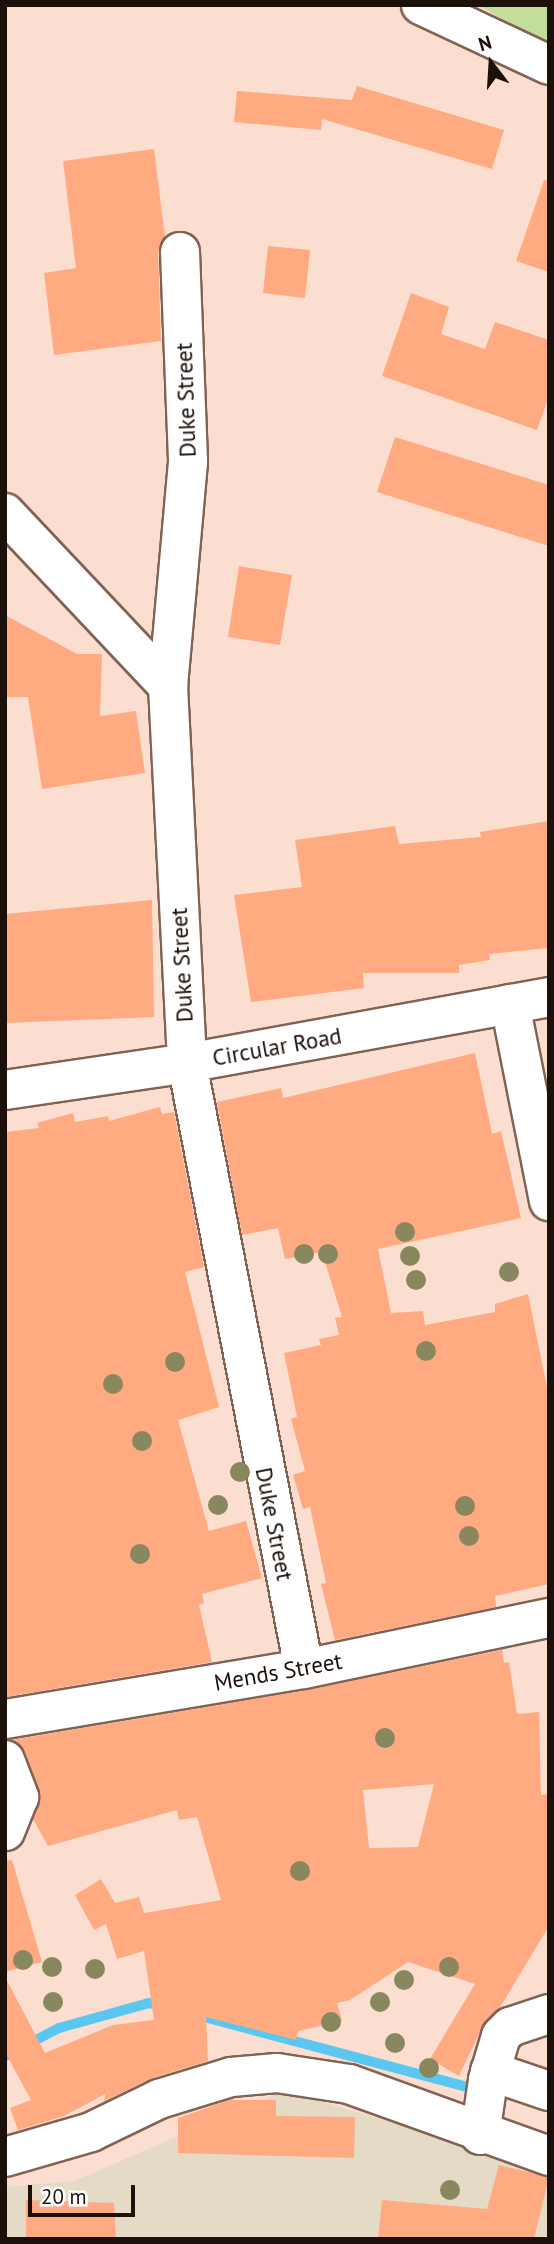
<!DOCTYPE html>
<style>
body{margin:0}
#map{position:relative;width:554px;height:2244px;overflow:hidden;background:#fbded0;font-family:"PT Sans",sans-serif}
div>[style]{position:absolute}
.industrial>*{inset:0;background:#e4dac5}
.green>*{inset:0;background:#c3de9a}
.stream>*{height:10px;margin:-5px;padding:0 5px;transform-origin:5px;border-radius:5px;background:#5ac7f1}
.building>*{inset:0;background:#ffaa80}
.roads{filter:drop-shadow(2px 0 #816253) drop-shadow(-2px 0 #816253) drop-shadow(0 2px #816253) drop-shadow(0 -2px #816253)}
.minor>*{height:38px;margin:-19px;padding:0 19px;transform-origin:19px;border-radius:19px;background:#fff}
.major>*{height:38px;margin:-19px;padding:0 19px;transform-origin:19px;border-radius:19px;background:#fff}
.trees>*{width:20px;height:20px;margin:-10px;border-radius:50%;background:#89875e}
span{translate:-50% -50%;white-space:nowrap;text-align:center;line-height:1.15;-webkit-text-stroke:6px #fff;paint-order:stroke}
.street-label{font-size:23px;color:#1c100a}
.frame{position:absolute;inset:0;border:7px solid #1c100a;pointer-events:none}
.north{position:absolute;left:456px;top:28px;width:70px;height:70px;-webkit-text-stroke:5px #fff;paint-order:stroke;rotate:343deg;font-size:19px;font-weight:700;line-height:28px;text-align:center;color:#1c100a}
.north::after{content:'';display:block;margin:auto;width:24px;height:32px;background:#1c100a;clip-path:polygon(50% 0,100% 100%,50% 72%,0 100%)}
.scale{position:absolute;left:28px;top:2185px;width:107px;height:32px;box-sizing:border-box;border:4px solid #1c100a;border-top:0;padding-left:9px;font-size:21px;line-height:24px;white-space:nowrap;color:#1c100a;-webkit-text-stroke:5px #fff;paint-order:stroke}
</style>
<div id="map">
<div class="industrial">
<i style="clip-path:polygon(283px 2091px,549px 2167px,549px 2239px,5px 2239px,5px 2187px,74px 2181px)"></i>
</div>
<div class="green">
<i style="clip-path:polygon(478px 5px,549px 5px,549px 46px)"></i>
</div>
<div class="stream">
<i style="left:193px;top:2014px;width:295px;rotate:14.9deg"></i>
<i style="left:5px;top:2056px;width:61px;rotate:-27.4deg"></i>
<i style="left:59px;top:2028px;width:93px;rotate:-15.5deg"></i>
<i style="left:149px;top:2003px;width:16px;rotate:15deg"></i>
</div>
<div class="building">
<i style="clip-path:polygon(357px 86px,504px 130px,492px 169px,322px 119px,321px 130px,234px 122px,237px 91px,352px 100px)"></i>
<i style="clip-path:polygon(154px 149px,165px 237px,158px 253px,161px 341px,54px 355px,44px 273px,76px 268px,63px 161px)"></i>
<i style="clip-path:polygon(544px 180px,549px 181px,549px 272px,516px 261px)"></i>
<i style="clip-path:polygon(268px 246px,310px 250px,305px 298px,263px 293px)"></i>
<i style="clip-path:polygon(411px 293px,449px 307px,441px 334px,485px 349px,495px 322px,549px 340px,549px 396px,537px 430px,382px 376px)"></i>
<i style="clip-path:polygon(395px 437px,549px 485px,549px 546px,377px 492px)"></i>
<i style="clip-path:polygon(239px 566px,292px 575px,280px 645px,228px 637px)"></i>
<i style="clip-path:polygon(5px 615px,77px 654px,102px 654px,100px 716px,136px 711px,145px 773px,42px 789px,28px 697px,5px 697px)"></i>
<i style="clip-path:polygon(549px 821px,549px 948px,489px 954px,490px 960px,459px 965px,459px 973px,363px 973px,364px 988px,251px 1002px,234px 895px,302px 887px,295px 840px,395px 826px,399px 844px,481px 837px,480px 832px)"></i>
<i style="clip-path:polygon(152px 900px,154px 1017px,5px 1023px,5px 914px)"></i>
<i style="clip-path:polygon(475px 1053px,492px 1134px,501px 1131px,521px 1218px,378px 1249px,391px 1313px,423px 1311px,425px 1325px,495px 1312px,495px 1304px,528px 1294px,549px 1397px,549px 1584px,495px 1596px,496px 1607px,335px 1640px,321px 1584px,326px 1583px,310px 1507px,303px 1509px,293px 1475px,305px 1471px,291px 1419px,297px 1417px,284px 1353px,321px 1345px,319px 1339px,339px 1335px,335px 1318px,342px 1317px,322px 1252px,285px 1259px,278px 1228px,242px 1235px,217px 1102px,281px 1088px,283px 1098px)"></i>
<i style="clip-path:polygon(160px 1107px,162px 1114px,174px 1112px,204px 1267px,185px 1272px,219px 1407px,178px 1420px,209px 1531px,246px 1521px,262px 1578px,202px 1594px,204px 1603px,199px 1605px,212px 1662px,5px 1697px,5px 1132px,39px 1128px,37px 1123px,73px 1113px,75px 1122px,108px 1116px,109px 1121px)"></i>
<i style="clip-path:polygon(evenodd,502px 1650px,504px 1663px,509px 1662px,517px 1714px,539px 1712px,541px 1795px,549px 1794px,549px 1926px,499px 2009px,485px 2021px,459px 2076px,430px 2059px,475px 1984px,408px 1962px,350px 2000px,337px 2003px,342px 2021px,298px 2031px,296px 2040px,206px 2017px,208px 2061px,152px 2078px,104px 2101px,105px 2094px,64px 2116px,18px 2130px,10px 2108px,31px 2100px,5px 2052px,5px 1977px,45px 2053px,113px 2025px,154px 2020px,144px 1951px,117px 1959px,106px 1924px,94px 1930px,75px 1895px,101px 1879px,115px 1903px,139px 1897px,144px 1913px,221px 1900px,197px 1817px,179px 1820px,177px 1810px,48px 1846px,33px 1819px,39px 1789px,25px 1752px,12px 1740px,308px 1690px,502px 1650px,434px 1784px,418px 1847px,369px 1848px,363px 1790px,434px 1784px)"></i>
<i style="clip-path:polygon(12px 1860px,42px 1962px,5px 1972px,5px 1861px)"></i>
<i style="clip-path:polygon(230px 2100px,276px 2100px,276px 2116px,355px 2117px,354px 2158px,178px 2153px,178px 2118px,154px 2126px)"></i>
<i style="clip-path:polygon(499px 2165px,549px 2177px,534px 2239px,378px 2239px,382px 2200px,487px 2209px)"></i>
<i style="clip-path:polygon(26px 2200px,114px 2203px,116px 2239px,26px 2239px)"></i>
</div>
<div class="roads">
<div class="minor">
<i style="left:421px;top:5px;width:141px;rotate:25.1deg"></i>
<i style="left:180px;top:252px;width:210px;rotate:87.8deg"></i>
<i style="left:188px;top:462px;width:225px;rotate:95.1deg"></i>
<i style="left:168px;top:686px;width:377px;rotate:87.1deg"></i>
<i style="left:187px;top:1063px;width:617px;rotate:79.07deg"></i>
<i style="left:5px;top:513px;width:238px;rotate:46.7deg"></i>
<i style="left:510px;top:1004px;width:201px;rotate:78.8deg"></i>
<i style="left:5px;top:1719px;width:303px;rotate:-9.5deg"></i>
<i style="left:304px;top:1669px;width:250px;rotate:-11.8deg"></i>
<i style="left:5px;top:1760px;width:40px;rotate:69deg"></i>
<i style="left:19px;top:1797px;width:37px;rotate:112deg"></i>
<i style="left:490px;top:2071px;width:62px;rotate:18.7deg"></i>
<i style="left:480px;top:2135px;width:56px;rotate:-81.7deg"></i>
<i style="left:488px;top:2080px;width:46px;rotate:-73.5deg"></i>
<i style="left:501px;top:2036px;width:13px;rotate:-45deg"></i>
<i style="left:510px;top:2027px;width:41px;rotate:-18.4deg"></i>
<i style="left:5px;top:2157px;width:90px;rotate:-16.2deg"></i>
<i style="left:91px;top:2132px;width:76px;rotate:-25.9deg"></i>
<i style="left:159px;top:2099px;width:75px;rotate:-17deg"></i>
<i style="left:231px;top:2077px;width:46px;rotate:-5deg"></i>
<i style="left:277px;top:2073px;width:73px;rotate:8.7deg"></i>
<i style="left:349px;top:2084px;width:213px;rotate:19.8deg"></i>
</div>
<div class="major">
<i style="left:5px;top:1090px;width:184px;rotate:-8.4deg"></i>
<i style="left:187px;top:1063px;width:368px;rotate:-10.3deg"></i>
</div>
</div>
<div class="trees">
<i style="left:405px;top:1232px"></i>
<i style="left:304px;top:1254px"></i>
<i style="left:328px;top:1254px"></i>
<i style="left:410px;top:1256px"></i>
<i style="left:509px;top:1272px"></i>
<i style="left:416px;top:1280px"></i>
<i style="left:426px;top:1351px"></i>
<i style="left:175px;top:1362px"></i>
<i style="left:113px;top:1384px"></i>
<i style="left:142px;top:1441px"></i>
<i style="left:240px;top:1472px"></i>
<i style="left:218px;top:1505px"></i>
<i style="left:465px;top:1506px"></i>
<i style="left:469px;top:1536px"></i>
<i style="left:140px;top:1554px"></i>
<i style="left:385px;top:1738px"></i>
<i style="left:300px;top:1871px"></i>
<i style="left:23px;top:1960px"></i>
<i style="left:52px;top:1967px"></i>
<i style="left:449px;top:1967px"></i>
<i style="left:95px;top:1969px"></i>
<i style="left:404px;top:1980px"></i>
<i style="left:53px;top:2002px"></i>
<i style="left:380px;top:2002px"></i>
<i style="left:331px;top:2022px"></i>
<i style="left:395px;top:2043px"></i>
<i style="left:429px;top:2068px"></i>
<i style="left:450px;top:2190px"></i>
</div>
<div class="street-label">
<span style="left:186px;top:400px;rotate:-92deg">Duke Street</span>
<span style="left:182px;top:965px;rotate:-93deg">Duke Street</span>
<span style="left:277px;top:1047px;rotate:-10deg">Circular Road</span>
<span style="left:274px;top:1524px;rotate:79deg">Duke Street</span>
<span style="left:278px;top:1672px;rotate:-10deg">Mends Street</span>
</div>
<div class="frame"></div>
<div class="north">N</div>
<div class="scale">20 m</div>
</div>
